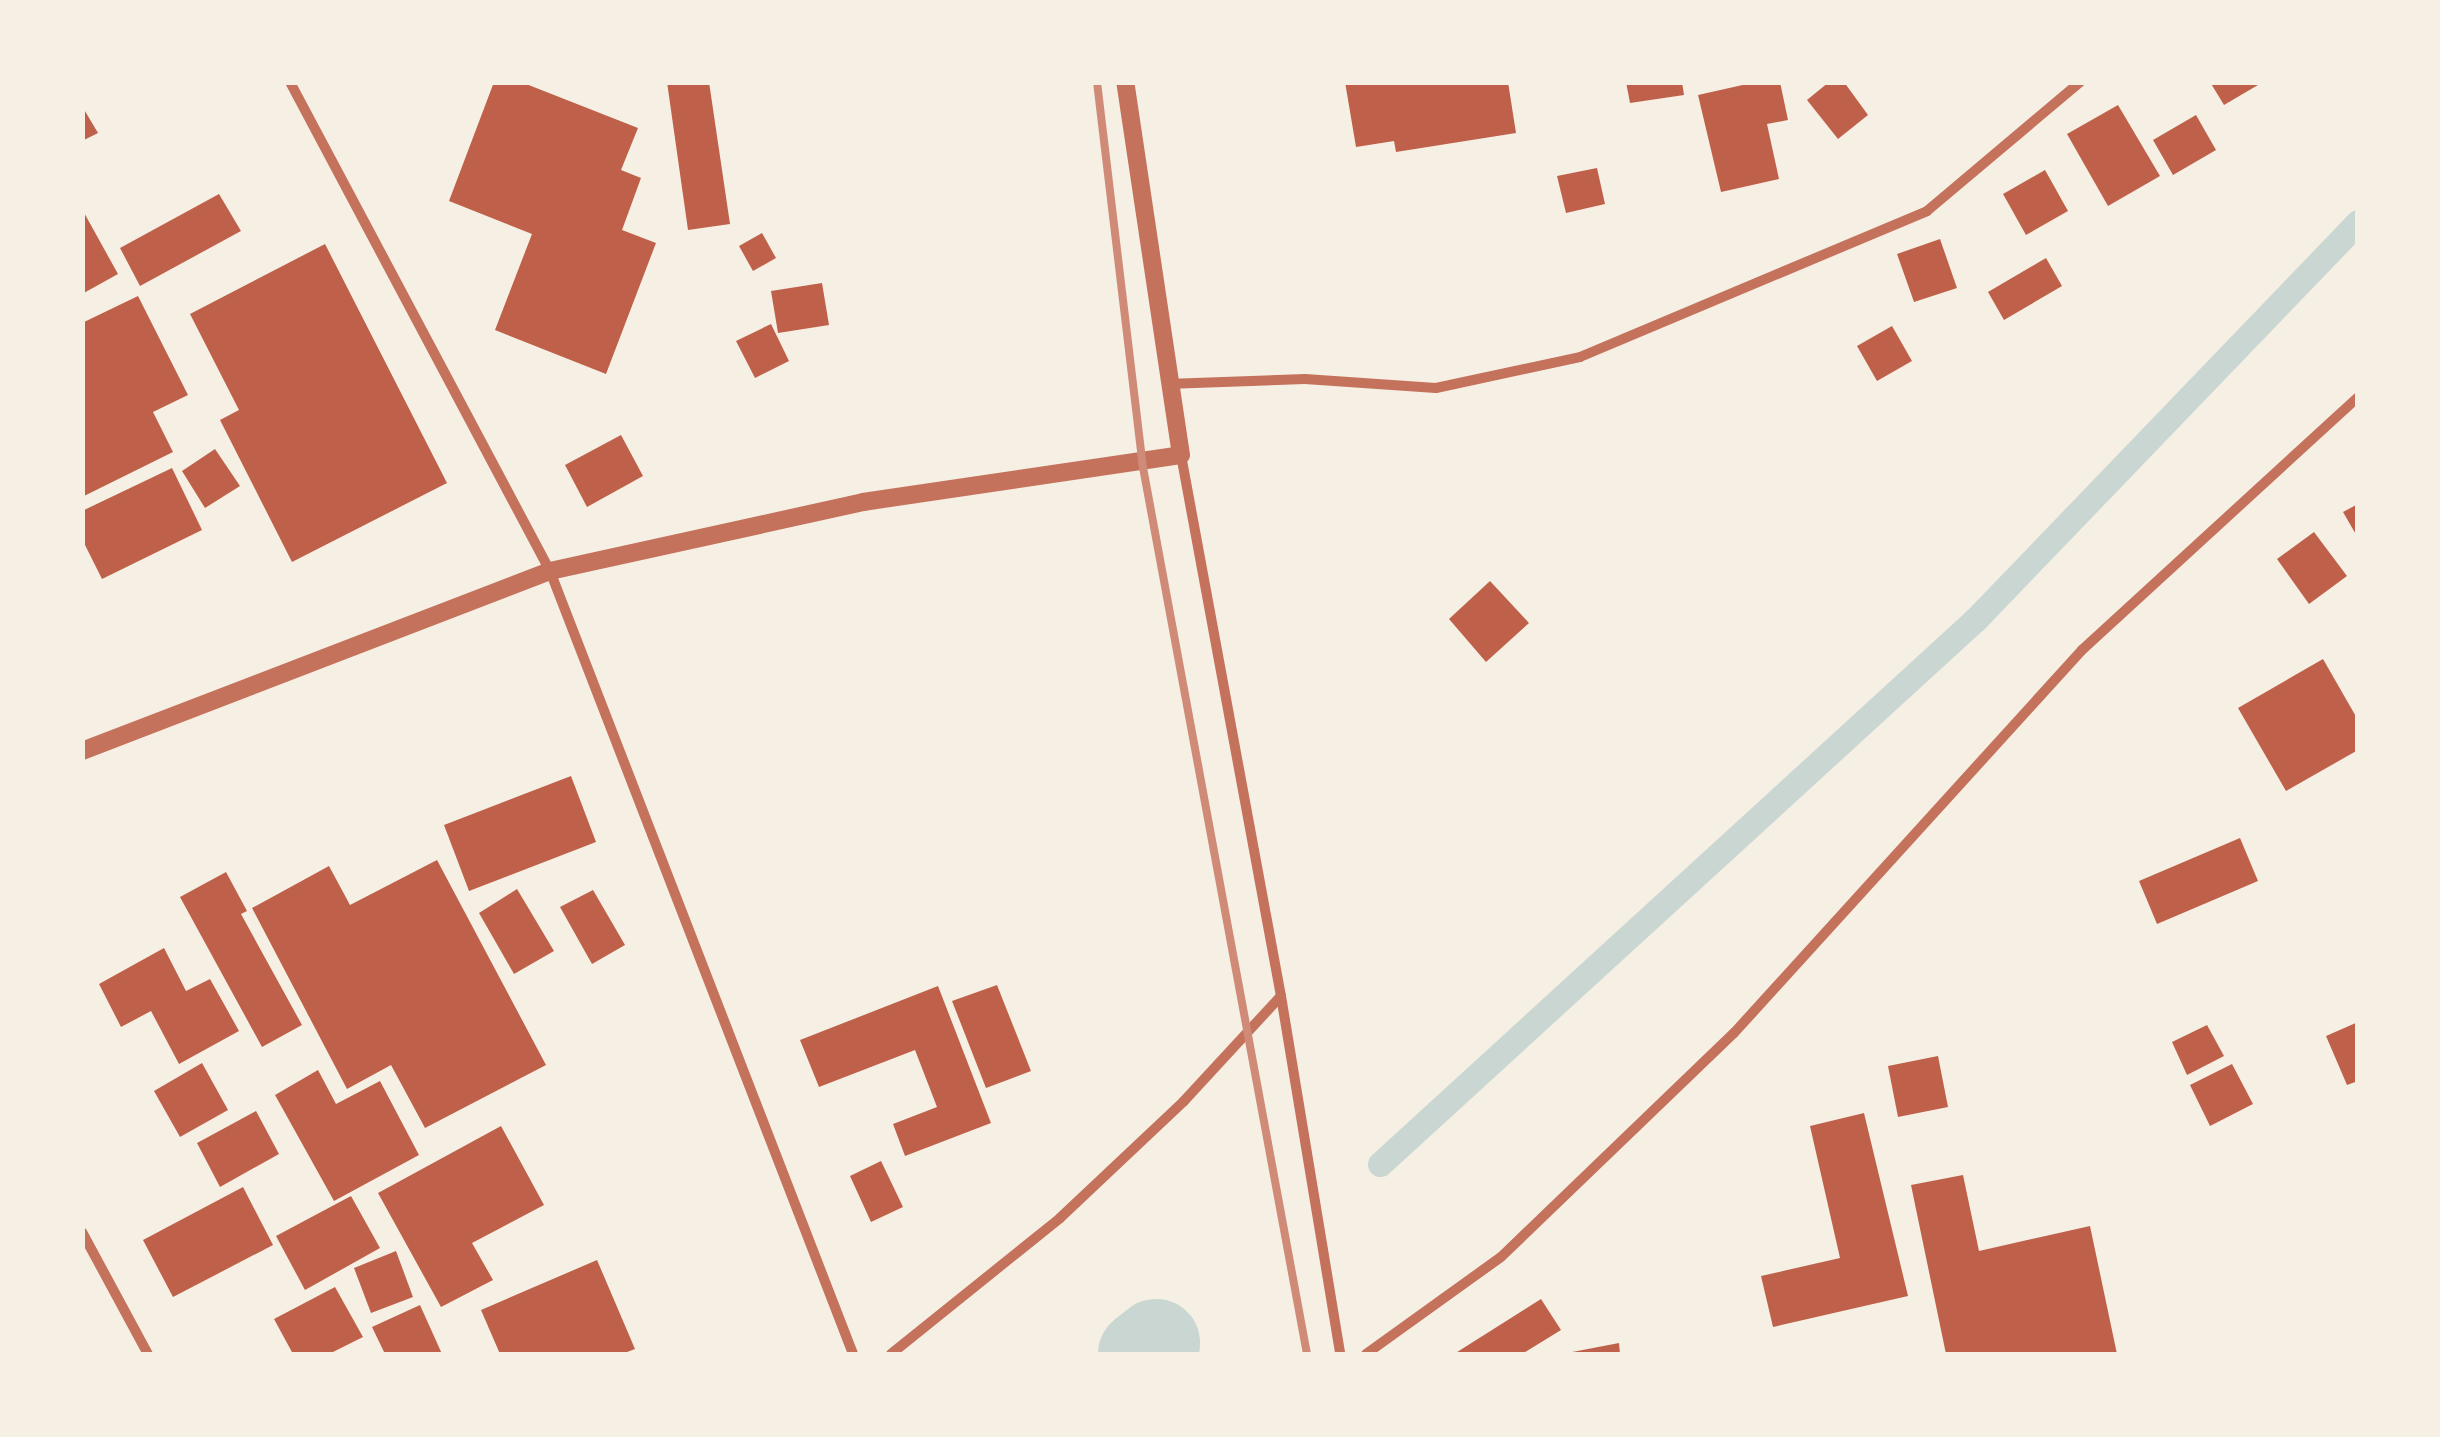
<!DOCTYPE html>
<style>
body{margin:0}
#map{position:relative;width:2440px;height:1437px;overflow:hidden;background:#f6efe4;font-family:"Open Sans",sans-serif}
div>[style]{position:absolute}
.stream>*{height:25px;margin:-12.5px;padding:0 12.5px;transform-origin:12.5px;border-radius:12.5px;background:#c9d6d2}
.canal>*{height:88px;margin:-44px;padding:0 44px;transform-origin:44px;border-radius:44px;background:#c9d6d2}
.building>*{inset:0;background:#bf614a}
.minor>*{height:10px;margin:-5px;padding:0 5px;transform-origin:5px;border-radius:5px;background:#c5725c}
.tertiary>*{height:18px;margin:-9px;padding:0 9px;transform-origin:9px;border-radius:9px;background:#c5725c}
.rail>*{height:8px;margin:-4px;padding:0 4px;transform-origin:4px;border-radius:4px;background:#cf8b77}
span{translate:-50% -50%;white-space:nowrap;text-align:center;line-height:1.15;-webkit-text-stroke:10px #f6efe4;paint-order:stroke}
.frame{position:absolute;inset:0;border:85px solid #f6efe4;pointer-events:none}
</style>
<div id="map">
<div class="stream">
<i style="left:1380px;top:1164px;width:806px;rotate:-42.44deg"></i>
<i style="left:1975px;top:620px;width:552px;rotate:-46.1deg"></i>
</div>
<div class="canal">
<i style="left:1142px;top:1354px;width:18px;rotate:-38deg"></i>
</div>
<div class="building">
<i style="clip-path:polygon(494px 82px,521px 82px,638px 128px,621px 170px,641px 178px,622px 230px,656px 243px,606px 374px,495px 330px,532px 234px,449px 201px)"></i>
<i style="clip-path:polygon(667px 82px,709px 82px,730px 224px,688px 230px)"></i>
<i style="clip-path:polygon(1345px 82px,1508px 82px,1516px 133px,1396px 152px,1394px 141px,1356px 147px)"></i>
<i style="clip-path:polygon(1626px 82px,1682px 82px,1684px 95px,1630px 103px)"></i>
<i style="clip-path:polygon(1756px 82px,1780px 82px,1788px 120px,1767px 124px,1779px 179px,1721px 192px,1698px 95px)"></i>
<i style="clip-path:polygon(1829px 82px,1844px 82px,1868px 115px,1838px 139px,1807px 100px)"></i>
<i style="clip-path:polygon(2210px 82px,2256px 82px,2258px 85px,2224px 105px)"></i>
<i style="clip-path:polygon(2118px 105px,2160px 176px,2108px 206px,2067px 134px)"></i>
<i style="clip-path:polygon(82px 106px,98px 133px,82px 141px)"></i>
<i style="clip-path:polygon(2196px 115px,2216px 150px,2173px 175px,2153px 140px)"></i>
<i style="clip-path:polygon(1597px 168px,1605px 204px,1566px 213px,1557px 176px)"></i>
<i style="clip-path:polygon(2045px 170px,2068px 211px,2026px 235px,2003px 194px)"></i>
<i style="clip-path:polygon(219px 194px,241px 231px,140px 286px,120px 248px)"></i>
<i style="clip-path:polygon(82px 209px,118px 274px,82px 294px)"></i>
<i style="clip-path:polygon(762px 233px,776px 258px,753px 271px,739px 246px)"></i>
<i style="clip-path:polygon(1940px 239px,1957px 288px,1914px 302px,1897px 254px)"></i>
<i style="clip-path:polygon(325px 244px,447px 483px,292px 562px,220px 420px,239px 410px,190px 314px)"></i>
<i style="clip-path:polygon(2046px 258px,2062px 286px,2004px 320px,1988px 292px)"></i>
<i style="clip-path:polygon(822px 283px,829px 325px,778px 333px,771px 291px)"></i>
<i style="clip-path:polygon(138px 296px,188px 395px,153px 412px,173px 452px,82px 497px,82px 323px)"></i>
<i style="clip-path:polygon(771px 324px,789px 361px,755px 378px,736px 341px)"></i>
<i style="clip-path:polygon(1892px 326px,1912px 361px,1877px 381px,1857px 346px)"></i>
<i style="clip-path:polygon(621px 435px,643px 476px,587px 507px,565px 465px)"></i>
<i style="clip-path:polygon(215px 449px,240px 486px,205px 508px,182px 471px)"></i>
<i style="clip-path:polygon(172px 468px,202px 530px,102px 579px,82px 539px,82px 511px)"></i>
<i style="clip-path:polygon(2358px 504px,2358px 538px,2343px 512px)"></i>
<i style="clip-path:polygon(2314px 532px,2347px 576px,2309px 604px,2277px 559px)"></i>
<i style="clip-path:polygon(1490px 581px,1529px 623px,1486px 662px,1449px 619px)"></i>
<i style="clip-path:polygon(2323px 659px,2358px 720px,2358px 750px,2286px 791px,2238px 708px)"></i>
<i style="clip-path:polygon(571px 776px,596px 842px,469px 891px,444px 825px)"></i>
<i style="clip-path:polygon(2240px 838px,2258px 881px,2157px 924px,2139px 881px)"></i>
<i style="clip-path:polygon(437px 860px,546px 1065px,425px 1128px,391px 1065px,347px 1089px,252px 908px,329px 866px,350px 905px)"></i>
<i style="clip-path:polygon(226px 872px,247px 911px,241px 914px,302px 1025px,262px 1047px,180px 897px)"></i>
<i style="clip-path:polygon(517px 889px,554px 951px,514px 974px,479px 913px)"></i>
<i style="clip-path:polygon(593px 890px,625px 945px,592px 964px,560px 907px)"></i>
<i style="clip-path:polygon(164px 948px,186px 991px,210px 979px,239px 1031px,179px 1064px,151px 1011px,121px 1027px,99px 984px)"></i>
<i style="clip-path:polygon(997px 985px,1031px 1071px,986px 1088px,952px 1001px)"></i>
<i style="clip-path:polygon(938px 986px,991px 1123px,905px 1156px,893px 1124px,937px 1107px,915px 1050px,819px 1087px,800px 1040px)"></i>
<i style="clip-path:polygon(2358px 1022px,2358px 1081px,2347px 1085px,2326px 1036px)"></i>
<i style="clip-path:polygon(2207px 1025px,2224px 1056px,2187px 1075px,2172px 1042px)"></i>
<i style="clip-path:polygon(1938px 1056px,1948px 1107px,1898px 1117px,1888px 1066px)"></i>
<i style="clip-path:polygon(202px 1063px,228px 1110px,180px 1137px,154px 1091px)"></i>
<i style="clip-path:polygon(2232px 1064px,2253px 1104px,2210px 1126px,2190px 1085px)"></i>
<i style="clip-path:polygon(318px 1070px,336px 1104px,380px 1081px,419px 1155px,334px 1201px,275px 1095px)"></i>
<i style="clip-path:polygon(256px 1111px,279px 1154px,220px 1187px,197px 1143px)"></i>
<i style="clip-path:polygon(1864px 1113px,1908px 1296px,1773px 1327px,1761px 1276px,1840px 1258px,1810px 1126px)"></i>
<i style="clip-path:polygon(501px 1126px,544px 1205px,472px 1243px,493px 1280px,441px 1307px,378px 1193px)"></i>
<i style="clip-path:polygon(881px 1161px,903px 1207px,871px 1222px,850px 1176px)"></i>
<i style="clip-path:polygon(1963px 1175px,1979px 1251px,2090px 1226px,2117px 1354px,1946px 1354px,1911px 1185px)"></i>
<i style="clip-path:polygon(243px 1187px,273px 1245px,173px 1297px,143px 1240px)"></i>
<i style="clip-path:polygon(351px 1196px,380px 1248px,305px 1290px,276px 1236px)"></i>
<i style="clip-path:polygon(396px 1251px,413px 1297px,371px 1313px,354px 1268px)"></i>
<i style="clip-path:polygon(597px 1260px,635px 1349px,622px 1354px,500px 1354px,481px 1310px)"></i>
<i style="clip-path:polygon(335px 1287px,363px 1337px,329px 1354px,293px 1354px,274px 1319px)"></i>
<i style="clip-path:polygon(1541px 1299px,1561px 1330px,1522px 1354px,1454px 1354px)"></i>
<i style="clip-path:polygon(420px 1305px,442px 1354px,385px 1354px,372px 1327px)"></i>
<i style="clip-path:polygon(1619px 1343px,1620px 1354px,1567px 1354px,1567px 1353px)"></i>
</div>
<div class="minor">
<i style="left:290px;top:82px;width:554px;rotate:62deg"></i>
<i style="left:550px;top:571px;width:840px;rotate:68.84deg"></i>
<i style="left:1167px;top:384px;width:138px;rotate:-2.1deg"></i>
<i style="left:1305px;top:379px;width:131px;rotate:3.9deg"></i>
<i style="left:1436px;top:388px;width:147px;rotate:-12.1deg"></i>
<i style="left:1580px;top:357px;width:376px;rotate:-22.8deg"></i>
<i style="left:1927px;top:211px;width:200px;rotate:-40.1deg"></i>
<i style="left:1181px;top:455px;width:550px;rotate:79.53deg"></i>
<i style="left:1281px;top:996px;width:363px;rotate:80.6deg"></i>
<i style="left:82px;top:1232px;width:139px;rotate:61.6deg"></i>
<i style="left:891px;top:1354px;width:217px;rotate:-38.8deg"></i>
<i style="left:1060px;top:1218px;width:170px;rotate:-43.3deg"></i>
<i style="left:1184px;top:1101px;width:143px;rotate:-47.3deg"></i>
<i style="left:1366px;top:1354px;width:166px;rotate:-35.7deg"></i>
<i style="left:1501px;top:1257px;width:323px;rotate:-43.9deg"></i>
<i style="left:1734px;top:1033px;width:517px;rotate:-47.74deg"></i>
<i style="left:2082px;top:650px;width:374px;rotate:-42.5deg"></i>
</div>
<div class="tertiary">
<i style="left:82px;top:751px;width:501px;rotate:-21.04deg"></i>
<i style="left:550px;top:571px;width:321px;rotate:-12.4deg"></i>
<i style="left:863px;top:502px;width:321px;rotate:-8.4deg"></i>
<i style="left:1181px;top:455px;width:377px;rotate:-98.5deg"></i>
</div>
<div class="rail">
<i style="left:1097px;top:82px;width:383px;rotate:83.2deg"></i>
<i style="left:1142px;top:462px;width:907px;rotate:79.52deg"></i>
</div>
<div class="frame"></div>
</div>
